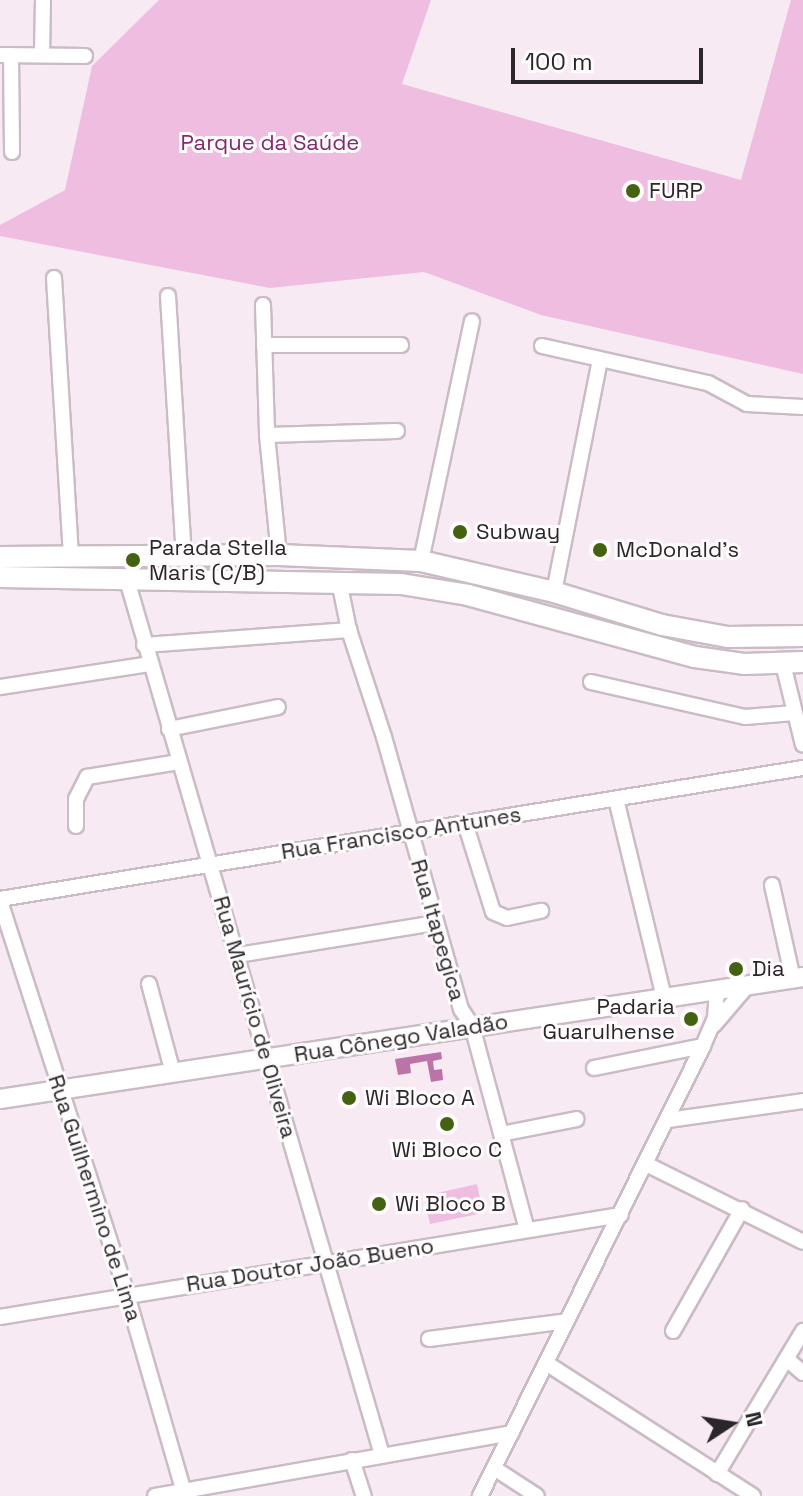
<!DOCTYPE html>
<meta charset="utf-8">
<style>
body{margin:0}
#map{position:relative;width:803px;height:1496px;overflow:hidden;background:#f8eaf3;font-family:"Space Grotesk",sans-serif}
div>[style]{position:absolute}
.green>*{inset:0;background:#eebddf}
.water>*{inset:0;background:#bc73a8}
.roads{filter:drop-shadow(2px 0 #c9bcc5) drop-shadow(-2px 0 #c9bcc5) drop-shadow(0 2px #c9bcc5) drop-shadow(0 -2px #c9bcc5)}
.minor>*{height:14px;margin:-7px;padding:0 7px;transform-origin:7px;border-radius:7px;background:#fff}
.tertiary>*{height:18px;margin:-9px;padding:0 9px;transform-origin:9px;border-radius:9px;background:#fff}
.secondary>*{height:20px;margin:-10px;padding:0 10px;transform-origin:10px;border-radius:10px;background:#fff}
.dots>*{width:22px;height:22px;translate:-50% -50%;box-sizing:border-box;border:4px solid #fdfbfc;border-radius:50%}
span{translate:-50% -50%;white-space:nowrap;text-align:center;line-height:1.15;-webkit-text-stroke:6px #fdfbfc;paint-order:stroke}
.park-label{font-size:22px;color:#822a6e}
.poi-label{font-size:22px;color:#2b262a}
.left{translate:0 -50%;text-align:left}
.right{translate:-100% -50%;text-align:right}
.street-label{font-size:22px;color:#2b262a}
.north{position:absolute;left:691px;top:1384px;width:80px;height:80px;-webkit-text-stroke:6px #fdfbfc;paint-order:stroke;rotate:78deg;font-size:22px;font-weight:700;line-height:32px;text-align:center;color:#2b262a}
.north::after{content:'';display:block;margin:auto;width:28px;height:36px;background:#2b262a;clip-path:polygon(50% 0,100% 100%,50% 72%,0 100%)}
.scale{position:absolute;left:511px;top:48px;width:192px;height:36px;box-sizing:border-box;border:4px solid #2b262a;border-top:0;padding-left:10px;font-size:24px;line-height:28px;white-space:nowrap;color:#2b262a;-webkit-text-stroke:6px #fdfbfc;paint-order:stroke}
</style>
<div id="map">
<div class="green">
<i style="clip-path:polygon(159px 0,431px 0,402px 84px,741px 180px,791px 0,803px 0,803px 374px,541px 315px,424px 272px,270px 288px,0 236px,0 225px,65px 190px,92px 66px)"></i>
<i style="clip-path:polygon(477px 1184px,483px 1213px,430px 1224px,424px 1196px)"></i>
</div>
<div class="water">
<i style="clip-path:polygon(441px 1052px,442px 1059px,433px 1061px,434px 1070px,442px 1069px,443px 1080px,431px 1082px,427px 1061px,410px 1064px,411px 1073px,398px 1075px,395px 1059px)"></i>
</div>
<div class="roads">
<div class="minor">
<i style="left:0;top:55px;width:85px;rotate:0.7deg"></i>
<i style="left:11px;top:55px;width:97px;rotate:89.4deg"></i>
<i style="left:42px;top:55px;width:55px;rotate:-89deg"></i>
<i style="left:54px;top:278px;width:278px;rotate:86.5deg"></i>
<i style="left:168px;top:296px;width:260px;rotate:86.5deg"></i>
<i style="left:263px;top:305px;width:130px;rotate:88.2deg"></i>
<i style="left:267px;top:435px;width:121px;rotate:84.3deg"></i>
<i style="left:264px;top:345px;width:137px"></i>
<i style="left:542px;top:346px;width:170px;rotate:12.6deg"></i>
<i style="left:708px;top:383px;width:44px;rotate:28.3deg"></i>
<i style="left:747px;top:404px;width:56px;rotate:3.1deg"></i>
<i style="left:267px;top:435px;width:130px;rotate:-1.8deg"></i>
<i style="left:421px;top:561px;width:245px;rotate:-78deg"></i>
<i style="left:127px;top:580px;width:911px;rotate:73.75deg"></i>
<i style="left:339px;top:581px;width:50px;rotate:78.5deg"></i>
<i style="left:349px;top:630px;width:113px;rotate:71.9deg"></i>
<i style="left:384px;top:737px;width:283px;rotate:74.2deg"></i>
<i style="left:461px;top:1009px;width:20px;rotate:57deg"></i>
<i style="left:472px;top:1026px;width:211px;rotate:74.9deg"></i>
<i style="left:554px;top:592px;width:237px;rotate:-78.8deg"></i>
<i style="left:144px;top:645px;width:206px;rotate:-4.2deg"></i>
<i style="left:783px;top:664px;width:83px;rotate:76.1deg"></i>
<i style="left:591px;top:682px;width:158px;rotate:12.8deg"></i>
<i style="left:745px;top:717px;width:49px;rotate:-4.7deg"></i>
<i style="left:0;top:687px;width:152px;rotate:-8.7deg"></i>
<i style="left:169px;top:729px;width:111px;rotate:-11.4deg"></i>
<i style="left:616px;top:799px;width:205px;rotate:76.4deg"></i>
<i style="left:465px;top:823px;width:93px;rotate:72.5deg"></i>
<i style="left:493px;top:912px;width:15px;rotate:23deg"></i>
<i style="left:507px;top:918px;width:35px;rotate:-12deg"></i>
<i style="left:76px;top:826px;width:27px;rotate:-90deg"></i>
<i style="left:76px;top:799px;width:25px;rotate:-63deg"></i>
<i style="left:87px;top:777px;width:93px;rotate:-9.3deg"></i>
<i style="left:772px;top:885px;width:96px;rotate:77.4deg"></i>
<i style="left:0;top:899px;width:814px;rotate:-9.27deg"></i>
<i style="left:0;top:901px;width:414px;rotate:72.1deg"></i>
<i style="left:127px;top:1295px;width:209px;rotate:73.9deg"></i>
<i style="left:238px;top:955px;width:200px;rotate:-9.2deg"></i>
<i style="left:149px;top:984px;width:92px;rotate:74.9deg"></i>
<i style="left:714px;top:1025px;width:52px;rotate:-49.6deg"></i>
<i style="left:594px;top:1068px;width:111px;rotate:-11.4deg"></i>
<i style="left:668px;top:1120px;width:136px;rotate:-8deg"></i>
<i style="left:501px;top:1134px;width:77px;rotate:-11.2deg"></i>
<i style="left:646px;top:1164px;width:175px;rotate:26.4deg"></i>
<i style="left:0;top:1317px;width:629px;rotate:-9.33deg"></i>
<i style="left:673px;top:1331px;width:140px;rotate:-60.5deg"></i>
<i style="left:429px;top:1339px;width:139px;rotate:-7.4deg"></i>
<i style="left:788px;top:1360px;width:20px;rotate:41deg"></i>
<i style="left:546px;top:1363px;width:246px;rotate:32.7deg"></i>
<i style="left:352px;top:1460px;width:38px;rotate:72deg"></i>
<i style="left:494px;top:1468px;width:51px;rotate:33.1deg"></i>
<i style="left:717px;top:1474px;width:167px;rotate:-59deg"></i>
<i style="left:155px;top:1496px;width:362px;rotate:-10deg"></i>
<i style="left:480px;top:1496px;width:502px;rotate:-63.64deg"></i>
<i style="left:703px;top:1046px;width:30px;rotate:-67deg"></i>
<i style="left:715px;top:1018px;width:28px;rotate:-86deg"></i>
</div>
<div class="tertiary">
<i style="left:0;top:1099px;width:812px;rotate:-8.64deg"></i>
</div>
<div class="secondary">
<i style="left:0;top:557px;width:279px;rotate:-0.4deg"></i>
<i style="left:279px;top:555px;width:142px;rotate:2.4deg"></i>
<i style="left:421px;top:561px;width:137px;rotate:13.1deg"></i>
<i style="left:554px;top:592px;width:113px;rotate:17deg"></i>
<i style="left:662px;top:625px;width:67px;rotate:10.3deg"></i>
<i style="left:728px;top:637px;width:75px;rotate:-0.8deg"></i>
<i style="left:0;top:577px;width:401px;rotate:1deg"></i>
<i style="left:401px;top:584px;width:68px;rotate:9.3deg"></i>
<i style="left:468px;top:595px;width:235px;rotate:15.3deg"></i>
<i style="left:695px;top:657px;width:49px;rotate:8.1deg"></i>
<i style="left:744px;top:664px;width:59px;rotate:-1.9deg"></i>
</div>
</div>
<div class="dots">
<i style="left:633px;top:191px;background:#456213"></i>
<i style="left:460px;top:532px;background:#456213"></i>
<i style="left:600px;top:550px;background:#456213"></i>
<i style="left:133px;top:560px;background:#456213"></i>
<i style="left:736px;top:969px;background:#456213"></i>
<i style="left:691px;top:1019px;background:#456213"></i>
<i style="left:349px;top:1098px;background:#456213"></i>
<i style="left:447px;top:1124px;background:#456213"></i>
<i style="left:379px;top:1204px;background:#456213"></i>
</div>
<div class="park-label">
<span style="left:270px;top:143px">Parque da Saúde</span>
</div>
<div class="poi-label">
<span class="left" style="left:649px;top:191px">FURP</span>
<span class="left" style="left:476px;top:532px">Subway</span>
<span class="left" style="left:149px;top:560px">Parada Stella<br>Maris (C/B)</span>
<span class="left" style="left:616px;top:550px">McDonald's</span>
<span class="left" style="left:752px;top:969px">Dia</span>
<span class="right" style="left:675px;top:1019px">Padaria<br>Guarulhense</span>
<span class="left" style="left:365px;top:1098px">Wi Bloco A</span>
<span style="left:447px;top:1150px">Wi Bloco C</span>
<span class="left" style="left:395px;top:1204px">Wi Bloco B</span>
</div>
<div class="street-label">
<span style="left:401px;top:833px;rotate:-9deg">Rua Francisco Antunes</span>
<span style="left:438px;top:930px;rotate:74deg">Rua Itapegica</span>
<span style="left:255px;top:1017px;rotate:74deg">Rua Maurício de Oliveira</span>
<span style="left:401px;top:1038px;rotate:-9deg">Rua Cônego Valadão</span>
<span style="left:95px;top:1198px;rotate:72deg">Rua Guilhermino de Lima</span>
<span style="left:310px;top:1265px;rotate:-9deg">Rua Doutor João Bueno</span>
</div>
<div class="north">N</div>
<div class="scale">100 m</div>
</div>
